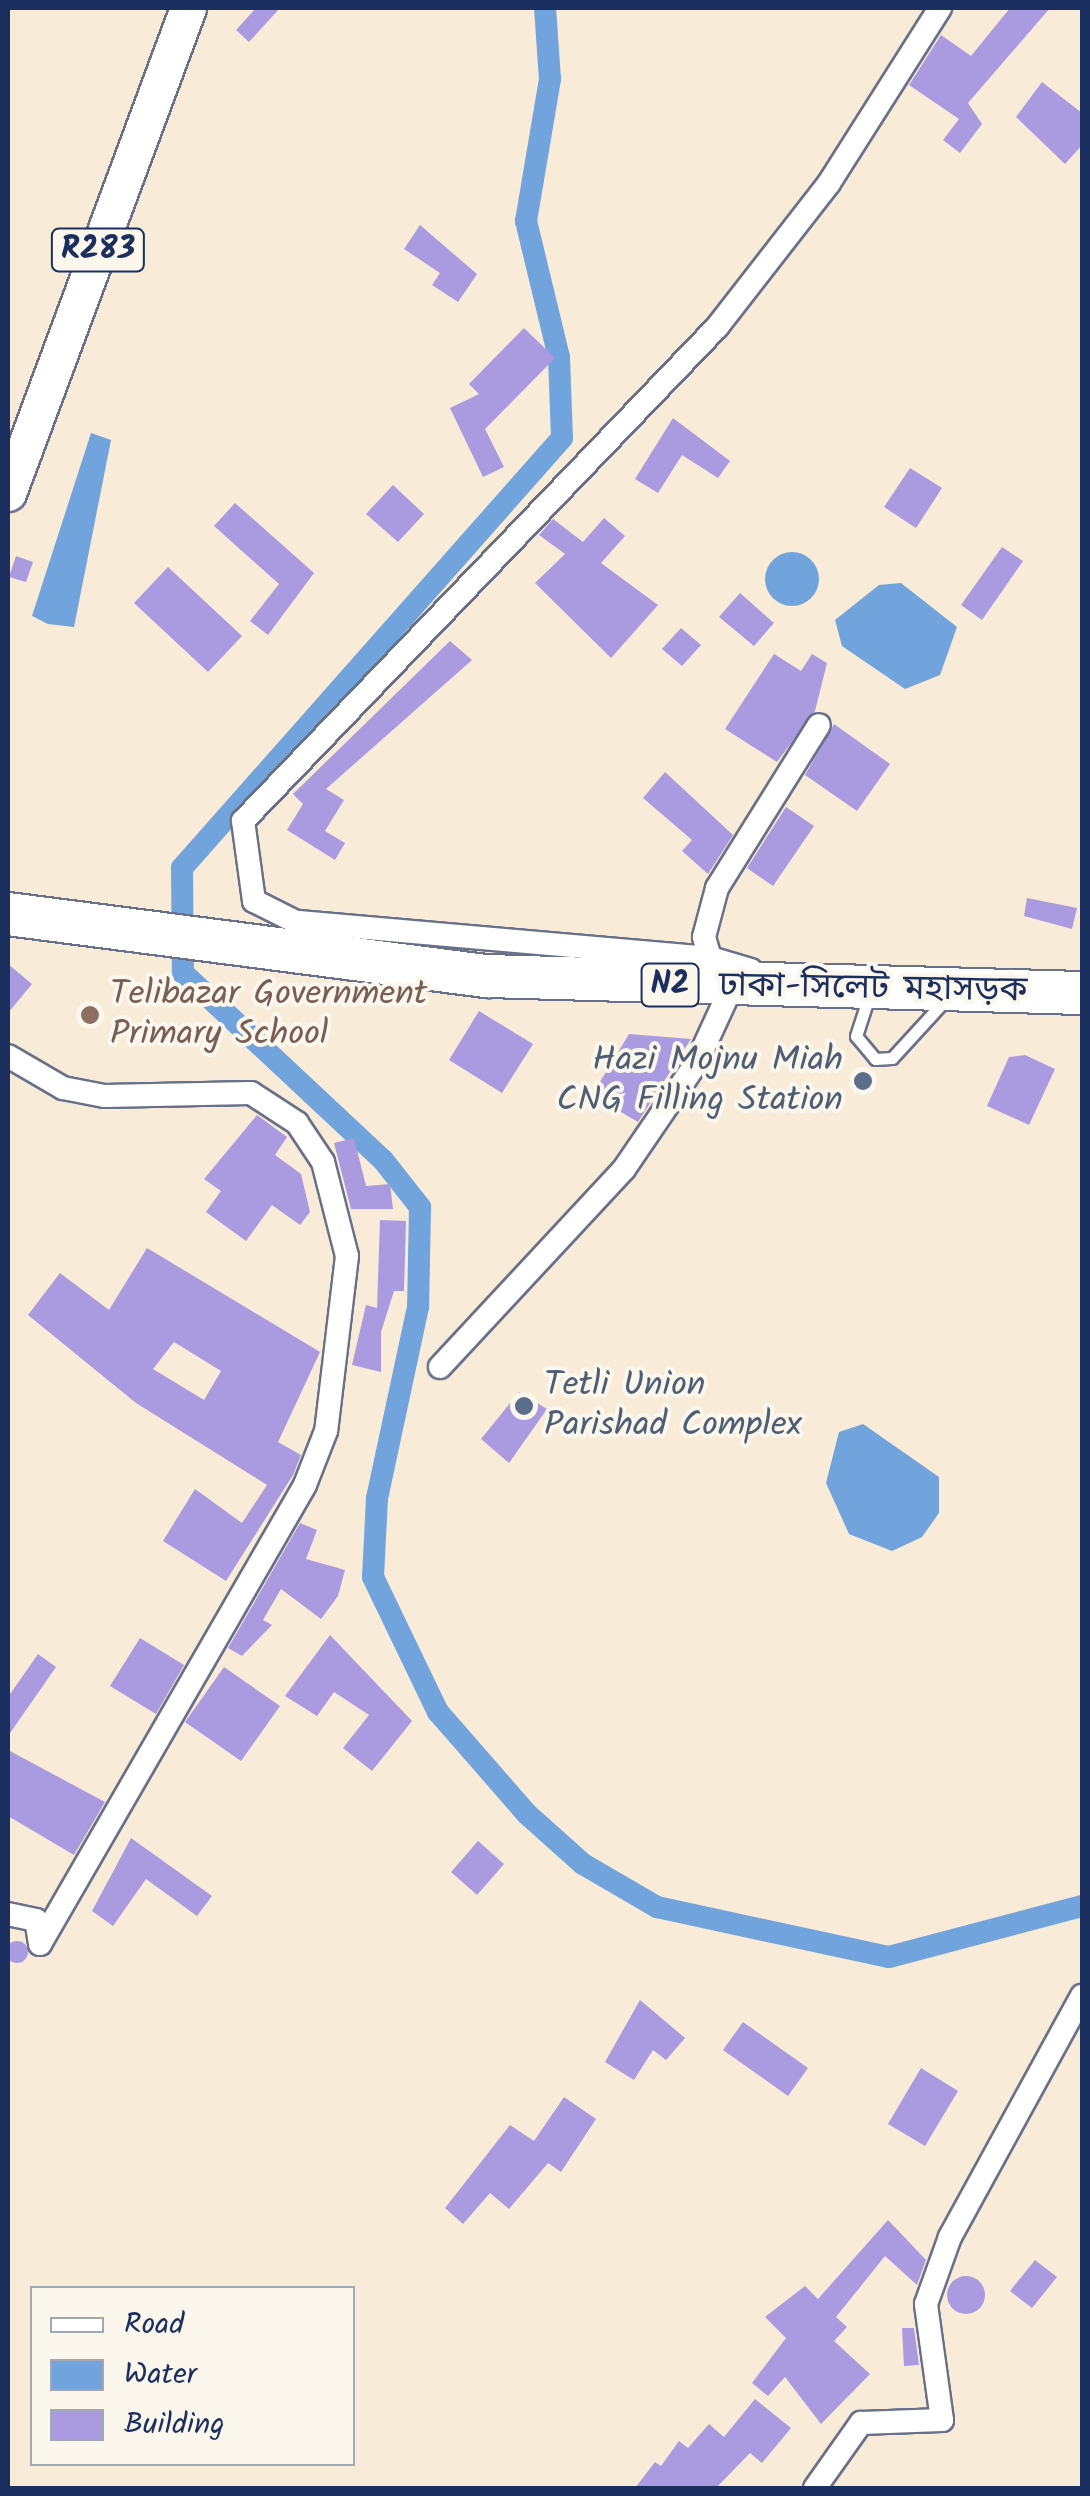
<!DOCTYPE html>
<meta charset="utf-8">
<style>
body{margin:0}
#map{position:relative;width:1090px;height:2496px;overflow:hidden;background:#f8ebd8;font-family:Kalam,"Noto Sans Bengali",sans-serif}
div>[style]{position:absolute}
.water>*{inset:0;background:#71a3dc}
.round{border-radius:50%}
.canal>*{height:22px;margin:-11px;padding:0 11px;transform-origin:11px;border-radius:11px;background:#71a3dc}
.building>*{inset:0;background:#aa9be1}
.roads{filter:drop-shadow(2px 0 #687189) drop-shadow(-2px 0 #687189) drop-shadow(0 2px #687189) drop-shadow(0 -2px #687189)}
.lane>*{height:11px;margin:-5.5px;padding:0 5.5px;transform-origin:5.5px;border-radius:5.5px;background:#fff}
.street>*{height:22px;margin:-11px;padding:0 11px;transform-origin:11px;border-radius:11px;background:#fff}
.primary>*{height:35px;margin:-17.5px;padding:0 17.5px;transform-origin:17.5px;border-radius:17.5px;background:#fff}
.highway>*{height:42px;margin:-21px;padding:0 21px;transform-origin:21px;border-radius:21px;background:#fff}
.dots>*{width:28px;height:28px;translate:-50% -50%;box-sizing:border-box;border:5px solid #fbf7ec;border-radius:50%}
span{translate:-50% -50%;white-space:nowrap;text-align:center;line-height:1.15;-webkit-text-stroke:8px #fbf7ec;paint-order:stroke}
.shield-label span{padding:2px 8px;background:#fbf7ec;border:2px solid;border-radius:8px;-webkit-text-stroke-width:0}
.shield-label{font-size:32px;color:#1b2f5e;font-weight:700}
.street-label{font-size:35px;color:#1b2f5e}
.education-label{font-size:35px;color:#785e54}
.left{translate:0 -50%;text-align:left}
.service-label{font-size:35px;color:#4e5e75}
.right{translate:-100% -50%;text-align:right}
.frame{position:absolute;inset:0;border:10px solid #1b2f5e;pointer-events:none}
.legend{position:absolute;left:30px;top:2286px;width:325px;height:180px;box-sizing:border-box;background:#fbf7ec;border:2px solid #a1a7b3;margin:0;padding:12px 18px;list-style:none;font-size:30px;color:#1b2f5e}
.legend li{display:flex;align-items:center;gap:20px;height:50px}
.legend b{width:50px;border:2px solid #a1a7b3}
</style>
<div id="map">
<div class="water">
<i style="clip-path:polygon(91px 433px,111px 440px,74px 627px,48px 624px,32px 616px)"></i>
<i class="round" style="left:765px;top:552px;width:54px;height:54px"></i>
<i style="clip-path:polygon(901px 583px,957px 627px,940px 675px,905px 689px,842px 646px,835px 620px,879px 585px)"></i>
<i style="clip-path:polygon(863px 1424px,939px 1477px,939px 1513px,922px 1537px,892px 1551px,849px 1534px,826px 1483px,839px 1432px)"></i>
</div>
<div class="canal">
<i style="left:545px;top:8px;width:71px;rotate:86deg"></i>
<i style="left:550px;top:79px;width:144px;rotate:99.6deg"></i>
<i style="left:526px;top:221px;width:140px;rotate:76.4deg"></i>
<i style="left:559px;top:357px;width:81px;rotate:87.9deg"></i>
<i style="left:562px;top:438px;width:574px;rotate:131.47deg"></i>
<i style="left:182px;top:868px;width:105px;rotate:89.5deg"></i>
<i style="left:183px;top:973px;width:274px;rotate:43.1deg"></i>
<i style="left:383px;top:1160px;width:60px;rotate:51.8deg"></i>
<i style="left:420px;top:1207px;width:100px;rotate:91.1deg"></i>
<i style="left:418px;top:1307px;width:195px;rotate:102.1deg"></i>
<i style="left:377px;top:1498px;width:79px;rotate:92.9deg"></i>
<i style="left:373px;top:1577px;width:150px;rotate:64.3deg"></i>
<i style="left:438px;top:1712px;width:135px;rotate:48.9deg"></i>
<i style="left:527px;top:1814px;width:75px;rotate:41.8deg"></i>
<i style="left:583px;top:1864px;width:86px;rotate:30.2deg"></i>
<i style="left:657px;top:1907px;width:237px;rotate:12.2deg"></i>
<i style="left:889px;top:1957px;width:200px;rotate:-14.8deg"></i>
</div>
<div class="building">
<i style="clip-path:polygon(256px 8px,280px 8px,249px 42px,236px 30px)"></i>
<i style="clip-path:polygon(1010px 8px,1050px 8px,968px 103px,982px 124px,960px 153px,943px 140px,959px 119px,909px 85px,941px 35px,971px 56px)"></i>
<i style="clip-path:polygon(1042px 82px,1082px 113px,1082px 145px,1065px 164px,1016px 117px)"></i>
<i style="clip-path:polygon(420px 225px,477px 274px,458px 302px,432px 285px,440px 273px,404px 249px)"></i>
<i style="clip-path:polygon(524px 328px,555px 358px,485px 429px,504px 467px,483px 477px,450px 408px,479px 394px,469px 384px)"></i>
<i style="clip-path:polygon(673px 418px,730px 461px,718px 478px,682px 455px,658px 493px,635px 479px)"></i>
<i style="clip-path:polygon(910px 468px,942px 488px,916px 528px,884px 507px)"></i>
<i style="clip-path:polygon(393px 485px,424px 514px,398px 542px,366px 514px)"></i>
<i style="clip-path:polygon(235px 503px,314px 573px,268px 635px,250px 621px,279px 584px,214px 526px)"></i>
<i style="clip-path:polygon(604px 518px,625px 536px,601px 563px,658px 605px,611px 658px,535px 583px,565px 554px,539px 535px,553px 519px,583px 542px)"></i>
<i style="clip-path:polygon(1002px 547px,1023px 561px,982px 620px,961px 605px)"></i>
<i style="clip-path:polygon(16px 556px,33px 562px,26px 582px,9px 577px)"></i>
<i style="clip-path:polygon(168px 567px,242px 636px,208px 672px,134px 603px)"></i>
<i style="clip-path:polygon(740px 593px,774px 623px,754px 646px,719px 617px)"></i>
<i style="clip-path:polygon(681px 628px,701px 645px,682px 666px,662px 649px)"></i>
<i style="clip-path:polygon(450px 641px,472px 660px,326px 789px,344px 800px,325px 831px,345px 843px,335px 860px,287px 830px,303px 804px,293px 794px)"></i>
<i style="clip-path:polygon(774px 654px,801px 671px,812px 654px,827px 663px,815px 711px,777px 762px,725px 729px)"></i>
<i style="clip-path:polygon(834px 724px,890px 764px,857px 811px,805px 775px)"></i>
<i style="clip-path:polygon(665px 772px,733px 835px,708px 874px,682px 851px,692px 840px,643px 798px)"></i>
<i style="clip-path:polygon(786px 807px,814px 826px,773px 886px,747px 868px)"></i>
<i style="clip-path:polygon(1027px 898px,1077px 908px,1072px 929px,1024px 916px)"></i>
<i style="clip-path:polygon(8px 964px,32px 984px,8px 1013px)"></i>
<i style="clip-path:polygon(479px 1011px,533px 1044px,502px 1093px,449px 1060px)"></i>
<i style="clip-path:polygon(629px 1034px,691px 1039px,638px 1122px,592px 1095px)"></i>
<i style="clip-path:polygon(1025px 1055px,1055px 1069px,1029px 1125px,987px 1106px,1009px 1057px)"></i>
<i style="clip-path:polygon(257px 1115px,287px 1137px,275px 1155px,301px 1174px,310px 1212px,300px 1225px,272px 1205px,246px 1241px,206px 1212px,221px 1191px,204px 1179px)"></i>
<i style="clip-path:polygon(354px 1138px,366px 1186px,390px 1184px,393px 1209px,351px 1209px,334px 1143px)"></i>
<i style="clip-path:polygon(380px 1220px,406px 1221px,404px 1291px,394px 1291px,381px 1332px,381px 1372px,352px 1365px,366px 1305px,377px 1308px)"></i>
<i style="clip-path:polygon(evenodd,147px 1248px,320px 1352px,278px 1442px,301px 1455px,293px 1475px,226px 1581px,163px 1541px,195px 1489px,242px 1523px,267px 1485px,136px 1403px,28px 1315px,60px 1273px,109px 1310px,147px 1248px,174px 1342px,221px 1371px,204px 1400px,153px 1369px,174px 1342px)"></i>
<i style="clip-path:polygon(519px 1392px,547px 1409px,509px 1463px,481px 1439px)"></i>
<i style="clip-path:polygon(300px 1523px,317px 1530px,306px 1559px,345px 1570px,338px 1596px,321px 1619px,281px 1589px,263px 1620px,272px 1625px,242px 1656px,228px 1648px)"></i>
<i style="clip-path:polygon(330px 1635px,412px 1721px,372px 1771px,343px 1748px,369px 1715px,334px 1692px,317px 1716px,285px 1696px)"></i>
<i style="clip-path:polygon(140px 1638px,184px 1665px,156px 1714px,110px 1686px)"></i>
<i style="clip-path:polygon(38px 1654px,56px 1667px,8px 1736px,8px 1697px)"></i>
<i style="clip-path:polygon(224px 1667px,280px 1706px,241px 1761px,185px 1722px)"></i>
<i style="clip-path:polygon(8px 1750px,105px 1802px,74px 1855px,8px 1816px)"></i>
<i style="clip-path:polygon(131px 1838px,212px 1896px,197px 1916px,146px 1879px,113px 1926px,92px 1911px)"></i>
<i style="clip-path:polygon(478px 1841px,504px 1864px,477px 1895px,451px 1872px)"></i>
<i class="round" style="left:6px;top:1941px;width:22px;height:22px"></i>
<i style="clip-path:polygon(640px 2000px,685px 2038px,666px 2060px,653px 2050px,634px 2080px,605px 2062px)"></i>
<i style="clip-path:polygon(743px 2022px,808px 2068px,788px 2096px,723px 2050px)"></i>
<i style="clip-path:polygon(921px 2068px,958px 2091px,925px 2146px,888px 2124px)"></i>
<i style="clip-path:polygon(564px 2097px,596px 2119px,561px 2172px,548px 2163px,509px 2209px,490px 2193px,463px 2224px,445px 2208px,510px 2125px,534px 2141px)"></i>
<i style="clip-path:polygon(888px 2220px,926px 2260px,917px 2285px,885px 2256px,836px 2317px,847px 2327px,834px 2341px,870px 2374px,821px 2424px,785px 2377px,768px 2396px,752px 2383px,786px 2338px,765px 2317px,805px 2286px,818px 2299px)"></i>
<i style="clip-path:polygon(1035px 2260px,1057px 2277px,1032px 2308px,1010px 2291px)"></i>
<i class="round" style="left:947px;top:2276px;width:38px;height:38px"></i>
<i style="clip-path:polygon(902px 2328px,914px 2328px,919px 2365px,904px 2366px)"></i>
<i style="clip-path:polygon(755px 2399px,791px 2428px,762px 2463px,750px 2453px,716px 2488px,635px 2488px,655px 2462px,661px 2466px,679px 2441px,688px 2448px,709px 2424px,724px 2437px)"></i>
</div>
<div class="roads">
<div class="lane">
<i style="left:869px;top:996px;width:42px;rotate:108deg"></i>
<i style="left:856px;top:1036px;width:30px;rotate:50deg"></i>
<i style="left:875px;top:1059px;width:17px;rotate:-3deg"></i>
<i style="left:892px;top:1058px;width:81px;rotate:-47.5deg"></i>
</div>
<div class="street">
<i style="left:710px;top:958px;width:22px;rotate:-106deg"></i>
<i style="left:704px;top:937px;width:51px;rotate:-75.1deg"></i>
<i style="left:717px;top:888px;width:192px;rotate:-58deg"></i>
<i style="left:751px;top:970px;width:43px;rotate:-163.7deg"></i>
<i style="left:710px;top:958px;width:416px;rotate:-175deg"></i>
<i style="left:296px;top:922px;width:47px;rotate:-153.4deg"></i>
<i style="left:254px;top:901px;width:81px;rotate:-97.8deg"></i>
<i style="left:243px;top:821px;width:685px;rotate:-46.18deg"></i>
<i style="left:717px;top:327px;width:182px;rotate:-52.1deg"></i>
<i style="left:829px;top:183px;width:207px;rotate:-57.6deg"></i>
<i style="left:8px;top:1056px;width:64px;rotate:30.2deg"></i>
<i style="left:63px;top:1088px;width:42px;rotate:11deg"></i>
<i style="left:104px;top:1096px;width:147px;rotate:-1.2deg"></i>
<i style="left:251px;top:1093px;width:55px;rotate:33.1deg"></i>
<i style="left:297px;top:1123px;width:47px;rotate:56.3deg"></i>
<i style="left:323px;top:1162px;width:97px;rotate:75.7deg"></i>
<i style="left:347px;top:1256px;width:176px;rotate:96.8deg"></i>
<i style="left:326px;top:1431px;width:58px;rotate:111.3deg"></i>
<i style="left:305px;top:1485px;width:530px;rotate:120deg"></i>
<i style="left:40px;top:1944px;width:24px;rotate:-99deg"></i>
<i style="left:36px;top:1920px;width:29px;rotate:-168deg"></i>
<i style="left:440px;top:1367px;width:270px;rotate:-47.1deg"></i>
<i style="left:624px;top:1169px;width:130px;rotate:-55.7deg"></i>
<i style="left:697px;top:1062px;width:81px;rotate:-65.3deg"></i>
<i style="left:815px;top:2488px;width:80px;rotate:-54.7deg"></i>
<i style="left:861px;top:2423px;width:81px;rotate:-2.1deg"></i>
<i style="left:942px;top:2420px;width:117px;rotate:-97.9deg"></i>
<i style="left:926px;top:2304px;width:71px;rotate:-70.3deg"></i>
<i style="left:950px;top:2237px;width:275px;rotate:-61.3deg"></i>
</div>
<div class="primary">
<i style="left:8px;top:493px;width:517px;rotate:-69.64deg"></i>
</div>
<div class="highway">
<i style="left:8px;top:914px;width:483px;rotate:7.4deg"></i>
<i style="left:487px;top:976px;width:595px;rotate:1.64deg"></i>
</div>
</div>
<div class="dots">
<i style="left:90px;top:1015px;background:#8d6e63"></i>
<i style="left:863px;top:1081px;background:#5c6f8a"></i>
<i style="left:524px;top:1406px;background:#5c6f8a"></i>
</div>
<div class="shield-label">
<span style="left:98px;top:250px">R283</span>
<span style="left:670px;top:985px">N2</span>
</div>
<div class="street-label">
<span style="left:873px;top:989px;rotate:1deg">ঢাকা-সিলেট মহাসড়ক</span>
</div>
<div class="education-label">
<span class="left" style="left:110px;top:1015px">Telibazar Government<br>Primary School</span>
</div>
<div class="service-label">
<span class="right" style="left:843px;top:1081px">Hazi Mojnu Miah<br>CNG Filling Station</span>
<span class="left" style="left:544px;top:1406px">Tetli Union<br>Parishad Complex</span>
</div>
<div class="frame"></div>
<ul class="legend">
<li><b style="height:12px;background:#fff"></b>Road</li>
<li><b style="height:28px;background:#71a3dc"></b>Water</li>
<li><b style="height:28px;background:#aa9be1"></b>Building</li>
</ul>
</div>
